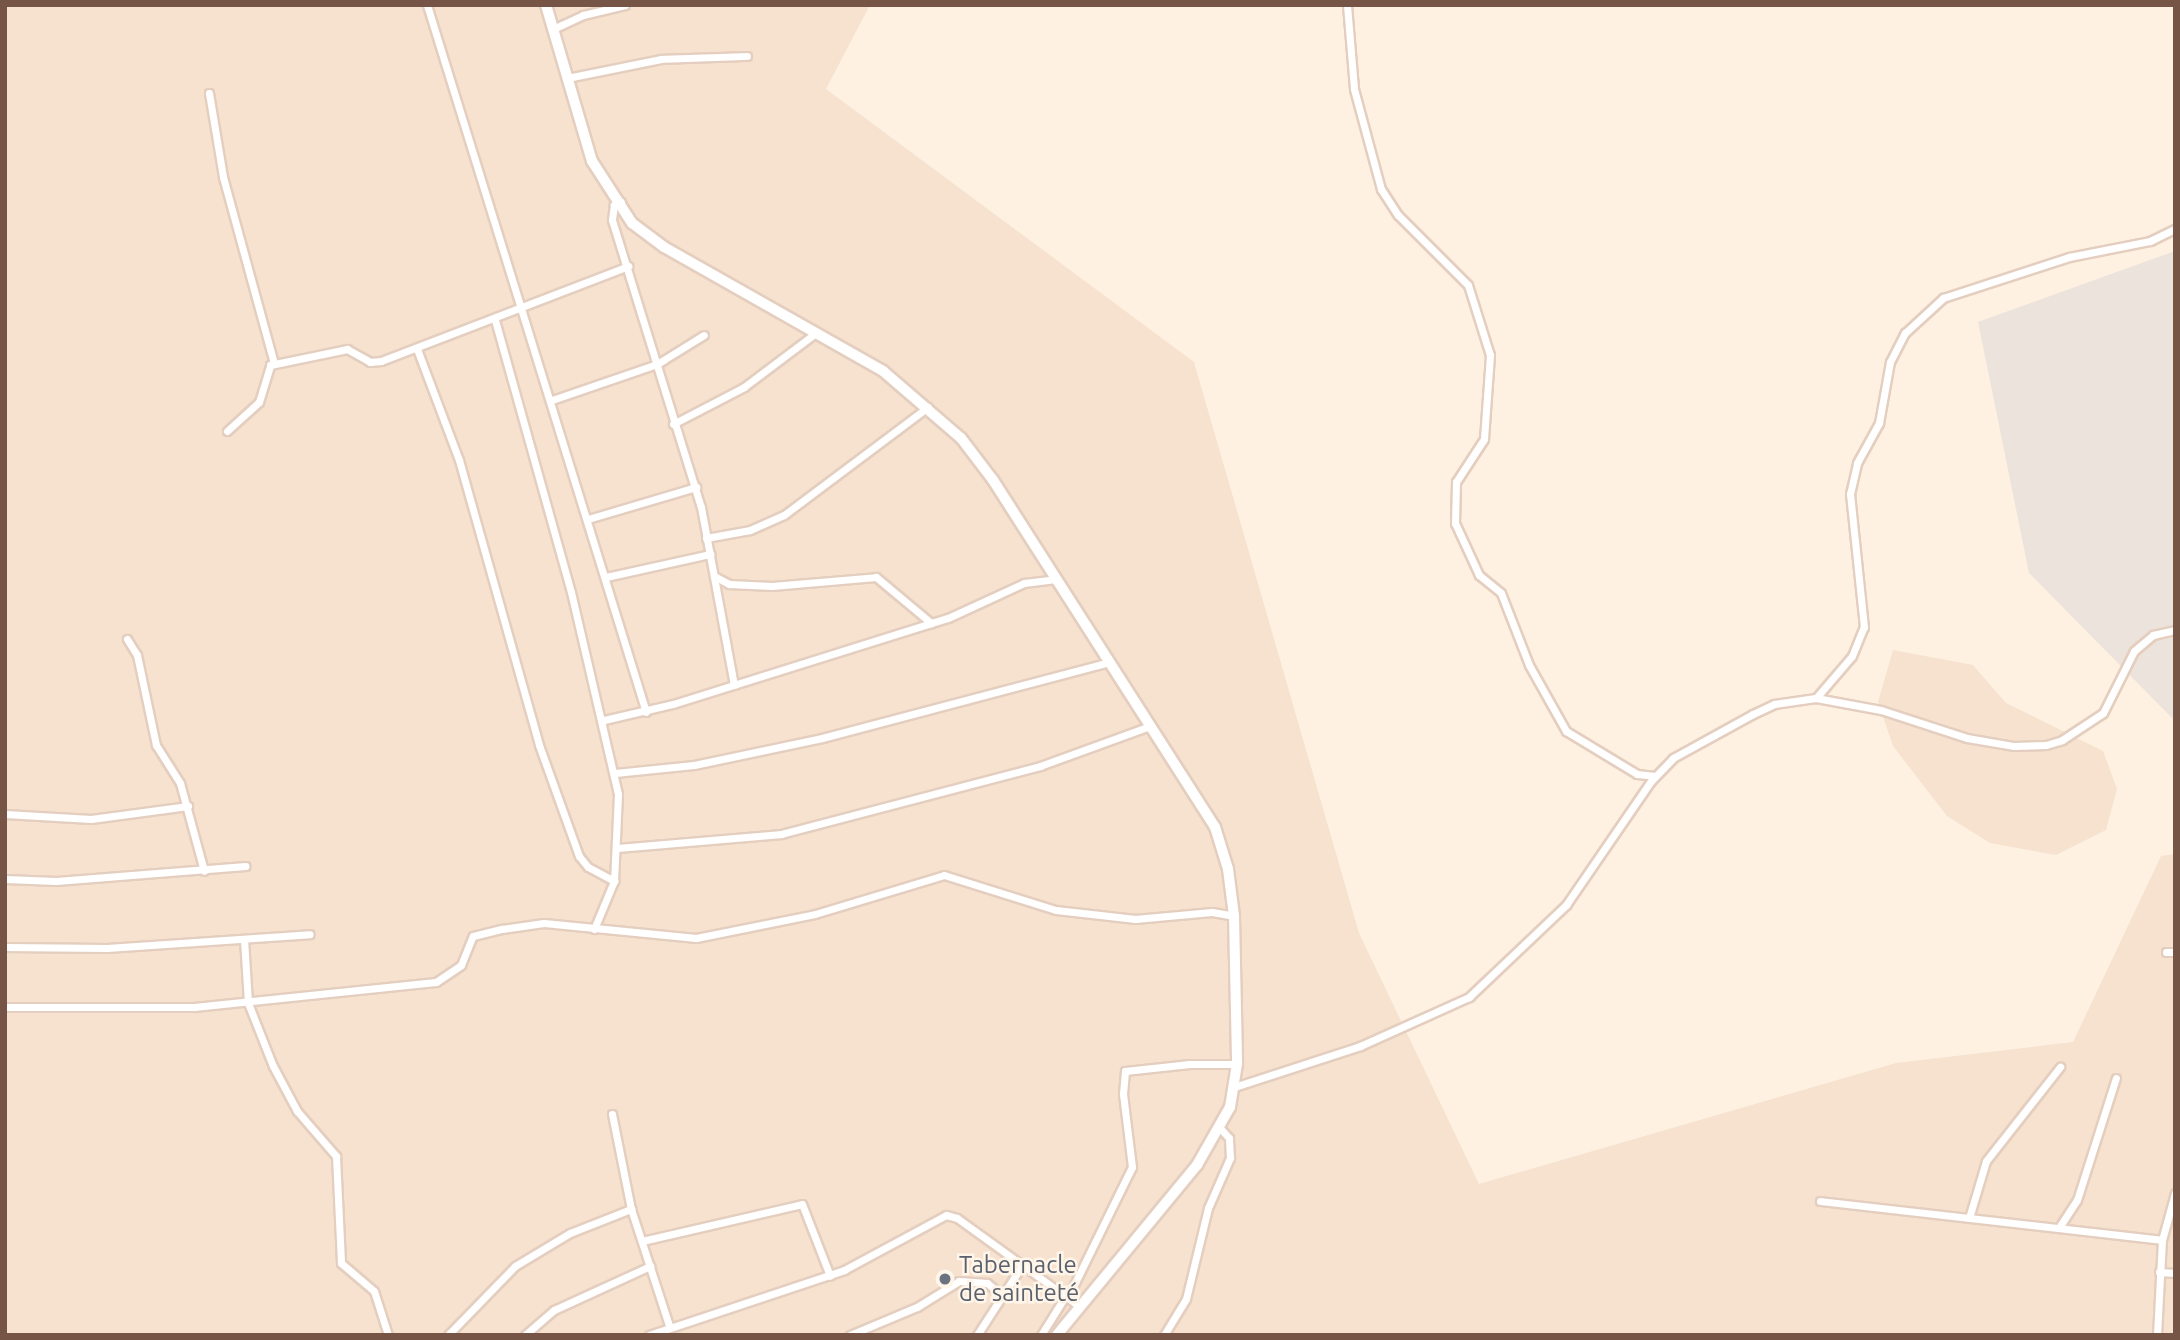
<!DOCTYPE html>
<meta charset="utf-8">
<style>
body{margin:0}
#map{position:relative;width:2180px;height:1340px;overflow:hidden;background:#fef1e1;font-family:Ubuntu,sans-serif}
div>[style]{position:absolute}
.residential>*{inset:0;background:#f6e2cf}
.industrial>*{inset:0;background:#ece3dc}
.roads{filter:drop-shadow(2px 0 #e4cebf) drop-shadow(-2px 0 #e4cebf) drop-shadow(0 2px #e4cebf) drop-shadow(0 -2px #e4cebf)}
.minor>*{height:7px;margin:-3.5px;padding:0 3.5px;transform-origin:3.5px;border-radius:3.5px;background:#fff}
.secondary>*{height:10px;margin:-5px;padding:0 5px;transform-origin:5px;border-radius:5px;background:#fff}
.dots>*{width:19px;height:19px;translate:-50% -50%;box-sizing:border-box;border:4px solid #fff5e8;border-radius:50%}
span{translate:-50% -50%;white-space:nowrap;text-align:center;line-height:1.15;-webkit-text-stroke:5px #fff5e8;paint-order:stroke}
.worship-label{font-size:24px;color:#5b616d}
.left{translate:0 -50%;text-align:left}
.frame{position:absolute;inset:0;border:7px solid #765546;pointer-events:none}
</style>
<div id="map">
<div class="residential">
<i style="clip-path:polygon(5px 5px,870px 5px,826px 89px,1194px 362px,1359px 933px,1479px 1184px,1896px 1063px,2073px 1042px,2161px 856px,2175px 854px,2175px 1335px,5px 1335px)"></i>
<i style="clip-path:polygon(1893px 650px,1973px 665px,2006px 703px,2103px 751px,2117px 789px,2106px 830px,2056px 855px,1990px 843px,1947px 816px,1893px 746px,1878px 702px)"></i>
</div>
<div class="industrial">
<i style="clip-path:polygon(2175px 251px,2175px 720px,2174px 720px,2029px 573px,1978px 322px)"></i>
</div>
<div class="roads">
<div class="minor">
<i style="left:427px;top:5px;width:740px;rotate:72.79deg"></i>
<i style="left:1347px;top:5px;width:84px;rotate:85.2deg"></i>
<i style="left:1354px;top:89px;width:104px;rotate:74.9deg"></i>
<i style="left:1381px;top:189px;width:31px;rotate:57deg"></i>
<i style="left:1398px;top:215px;width:99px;rotate:45deg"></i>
<i style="left:1468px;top:285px;width:73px;rotate:72.6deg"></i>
<i style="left:1490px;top:355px;width:84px;rotate:94.1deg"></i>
<i style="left:1484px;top:439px;width:51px;rotate:123.1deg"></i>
<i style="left:1456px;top:482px;width:41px;rotate:91.4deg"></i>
<i style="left:1455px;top:523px;width:57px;rotate:65.2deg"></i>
<i style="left:1479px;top:575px;width:28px;rotate:39deg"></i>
<i style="left:1501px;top:593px;width:77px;rotate:68.7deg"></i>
<i style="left:1529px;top:665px;width:76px;rotate:60.7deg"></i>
<i style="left:1566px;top:731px;width:83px;rotate:31.2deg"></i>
<i style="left:1637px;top:774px;width:18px;rotate:6deg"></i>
<i style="left:553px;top:29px;width:33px;rotate:-25deg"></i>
<i style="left:583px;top:15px;width:43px;rotate:-13.4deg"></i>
<i style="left:567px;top:78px;width:96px;rotate:-11.4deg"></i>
<i style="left:661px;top:59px;width:86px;rotate:-2deg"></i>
<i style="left:209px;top:93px;width:85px;rotate:80.5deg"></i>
<i style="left:223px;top:177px;width:193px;rotate:74.7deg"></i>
<i style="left:621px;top:202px;width:8px;rotate:157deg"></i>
<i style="left:614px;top:205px;width:15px;rotate:98deg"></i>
<i style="left:612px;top:220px;width:300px;rotate:72.8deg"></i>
<i style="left:701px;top:507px;width:181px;rotate:79.5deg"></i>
<i style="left:495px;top:320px;width:282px;rotate:74.4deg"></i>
<i style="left:571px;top:592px;width:207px;rotate:76.9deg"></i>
<i style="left:618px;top:794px;width:87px;rotate:92.6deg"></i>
<i style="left:614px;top:881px;width:52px;rotate:112.6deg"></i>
<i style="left:417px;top:349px;width:119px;rotate:69.3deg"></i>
<i style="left:459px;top:460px;width:296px;rotate:74.3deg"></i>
<i style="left:539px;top:745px;width:118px;rotate:70.2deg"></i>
<i style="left:579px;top:856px;width:14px;rotate:51deg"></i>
<i style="left:588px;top:867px;width:30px;rotate:28deg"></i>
<i style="left:552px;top:400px;width:111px;rotate:-18.9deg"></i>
<i style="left:657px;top:364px;width:55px;rotate:-31.7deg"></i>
<i style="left:673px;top:424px;width:80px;rotate:-27.5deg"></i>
<i style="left:744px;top:387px;width:91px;rotate:-37deg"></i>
<i style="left:227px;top:431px;width:43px;rotate:-42.2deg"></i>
<i style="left:259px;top:402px;width:39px;rotate:-73deg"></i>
<i style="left:270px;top:365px;width:79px;rotate:-11.7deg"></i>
<i style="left:347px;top:349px;width:26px;rotate:29deg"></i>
<i style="left:370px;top:362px;width:11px;rotate:-5deg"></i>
<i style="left:381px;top:361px;width:265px;rotate:-21deg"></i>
<i style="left:588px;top:519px;width:113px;rotate:-16.5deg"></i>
<i style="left:706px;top:538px;width:45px;rotate:-10.3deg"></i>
<i style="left:750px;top:530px;width:37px;rotate:-24deg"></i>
<i style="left:784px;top:515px;width:180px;rotate:-36.9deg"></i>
<i style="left:606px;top:577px;width:107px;rotate:-12.5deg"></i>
<i style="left:716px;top:577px;width:15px;rotate:28deg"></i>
<i style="left:729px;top:584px;width:43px;rotate:2.7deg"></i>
<i style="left:772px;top:586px;width:104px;rotate:-4.9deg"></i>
<i style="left:876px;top:577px;width:72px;rotate:39.9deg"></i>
<i style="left:127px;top:639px;width:19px;rotate:58deg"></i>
<i style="left:137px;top:655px;width:92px;rotate:78.1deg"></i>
<i style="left:156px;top:745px;width:45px;rotate:57.7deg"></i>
<i style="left:180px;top:783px;width:91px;rotate:74.7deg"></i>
<i style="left:1816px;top:698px;width:55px;rotate:-49.4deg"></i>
<i style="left:1852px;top:656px;width:31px;rotate:-68deg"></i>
<i style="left:1864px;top:627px;width:134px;rotate:-96deg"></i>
<i style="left:1850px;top:494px;width:32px;rotate:-77deg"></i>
<i style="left:1857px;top:463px;width:46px;rotate:-61.2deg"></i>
<i style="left:1879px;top:423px;width:62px;rotate:-79.8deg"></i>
<i style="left:1890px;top:362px;width:33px;rotate:-63deg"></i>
<i style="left:1905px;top:333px;width:52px;rotate:-42.6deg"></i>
<i style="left:1943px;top:298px;width:133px;rotate:-18deg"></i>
<i style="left:2069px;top:257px;width:83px;rotate:-11.2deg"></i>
<i style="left:2150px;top:241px;width:28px;rotate:-26deg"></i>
<i style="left:604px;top:720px;width:71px;rotate:-13.1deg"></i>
<i style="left:673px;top:704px;width:288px;rotate:-17.4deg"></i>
<i style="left:948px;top:618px;width:84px;rotate:-24.7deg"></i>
<i style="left:1024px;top:583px;width:32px;rotate:-7deg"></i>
<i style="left:615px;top:773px;width:79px;rotate:-5.8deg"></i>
<i style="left:694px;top:765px;width:131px;rotate:-11.9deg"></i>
<i style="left:822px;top:738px;width:298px;rotate:-14.8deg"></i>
<i style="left:5px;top:814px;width:86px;rotate:3.3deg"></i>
<i style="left:91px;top:819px;width:98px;rotate:-7.6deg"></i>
<i style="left:618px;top:848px;width:164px;rotate:-4.9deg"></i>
<i style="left:781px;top:834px;width:268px;rotate:-14.7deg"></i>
<i style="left:1040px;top:766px;width:117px;rotate:-20deg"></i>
<i style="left:5px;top:879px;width:51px;rotate:2.2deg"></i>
<i style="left:56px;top:881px;width:190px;rotate:-4.5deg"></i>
<i style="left:244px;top:939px;width:64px;rotate:86.4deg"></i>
<i style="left:248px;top:1003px;width:68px;rotate:68.4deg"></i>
<i style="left:273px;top:1066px;width:51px;rotate:61.9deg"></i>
<i style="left:297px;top:1111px;width:60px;rotate:49.1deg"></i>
<i style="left:336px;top:1156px;width:107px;rotate:87.3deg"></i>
<i style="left:341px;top:1263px;width:43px;rotate:40.3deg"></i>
<i style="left:374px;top:1291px;width:46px;rotate:72.3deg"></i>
<i style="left:5px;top:947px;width:102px;rotate:0.6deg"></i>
<i style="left:107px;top:948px;width:203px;rotate:-3.9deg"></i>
<i style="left:2166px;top:952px;width:9px"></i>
<i style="left:5px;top:1007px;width:189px"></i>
<i style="left:194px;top:1007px;width:243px;rotate:-5.9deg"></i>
<i style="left:436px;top:982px;width:30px;rotate:-34deg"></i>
<i style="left:461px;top:965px;width:31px;rotate:-68deg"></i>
<i style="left:473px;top:936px;width:30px;rotate:-14deg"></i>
<i style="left:502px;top:929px;width:42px;rotate:-8.1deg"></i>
<i style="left:544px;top:923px;width:153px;rotate:5.6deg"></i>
<i style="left:696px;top:938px;width:121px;rotate:-11.4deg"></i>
<i style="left:815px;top:914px;width:135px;rotate:-16.8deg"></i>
<i style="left:944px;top:875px;width:117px;rotate:17.4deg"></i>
<i style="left:1056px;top:910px;width:80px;rotate:6.5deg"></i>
<i style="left:1135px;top:919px;width:77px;rotate:-5.2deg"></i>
<i style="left:1212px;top:912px;width:22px;rotate:10deg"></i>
<i style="left:1234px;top:1087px;width:133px;rotate:-18deg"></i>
<i style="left:1360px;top:1046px;width:120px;rotate:-24.2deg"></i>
<i style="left:1469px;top:997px;width:134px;rotate:-43.5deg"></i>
<i style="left:1566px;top:905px;width:150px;rotate:-55.6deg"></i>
<i style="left:1651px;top:781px;width:32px;rotate:-46deg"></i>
<i style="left:1673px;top:758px;width:91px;rotate:-28.8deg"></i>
<i style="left:1753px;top:714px;width:23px;rotate:-25deg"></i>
<i style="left:1774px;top:704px;width:42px;rotate:-8.1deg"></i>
<i style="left:1816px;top:698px;width:66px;rotate:10.5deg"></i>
<i style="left:1881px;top:710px;width:90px;rotate:18deg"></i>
<i style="left:1967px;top:738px;width:48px;rotate:9.7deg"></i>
<i style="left:2014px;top:746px;width:32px;rotate:-2deg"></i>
<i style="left:2046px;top:745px;width:17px;rotate:-17deg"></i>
<i style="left:2062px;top:740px;width:49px;rotate:-33.4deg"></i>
<i style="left:2103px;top:713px;width:69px;rotate:-63.4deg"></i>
<i style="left:2134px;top:651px;width:25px;rotate:-40deg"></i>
<i style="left:2153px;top:635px;width:23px;rotate:-13deg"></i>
<i style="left:612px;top:1114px;width:97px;rotate:78.7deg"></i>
<i style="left:631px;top:1209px;width:125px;rotate:71.9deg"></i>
<i style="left:1820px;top:1201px;width:344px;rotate:6.5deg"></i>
<i style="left:1969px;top:1218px;width:59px;rotate:-73.4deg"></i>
<i style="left:1986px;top:1161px;width:120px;rotate:-51.8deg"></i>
<i style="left:2060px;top:1226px;width:31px;rotate:-57deg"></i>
<i style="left:2077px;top:1200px;width:128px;rotate:-72.3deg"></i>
<i style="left:642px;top:1241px;width:164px;rotate:-13deg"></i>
<i style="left:802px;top:1204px;width:77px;rotate:68.7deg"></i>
<i style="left:2159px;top:1272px;width:16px;rotate:4deg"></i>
<i style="left:1068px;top:1297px;width:145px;rotate:-63.8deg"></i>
<i style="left:1132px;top:1167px;width:74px;rotate:-97deg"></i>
<i style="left:1123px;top:1094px;width:23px;rotate:-85deg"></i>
<i style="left:1125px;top:1071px;width:65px;rotate:-6.1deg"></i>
<i style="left:1190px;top:1064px;width:47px"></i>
<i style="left:448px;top:1335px;width:96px;rotate:-45.8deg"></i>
<i style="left:515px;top:1266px;width:64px;rotate:-31deg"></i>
<i style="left:570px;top:1233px;width:66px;rotate:-21.5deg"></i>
<i style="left:525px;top:1335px;width:38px;rotate:-41deg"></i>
<i style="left:554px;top:1310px;width:106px;rotate:-24.6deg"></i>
<i style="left:649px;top:1335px;width:206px;rotate:-18.4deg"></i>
<i style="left:844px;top:1270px;width:116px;rotate:-28.3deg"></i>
<i style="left:946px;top:1215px;width:11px;rotate:15deg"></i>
<i style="left:957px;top:1218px;width:150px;rotate:35.8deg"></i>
<i style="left:850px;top:1335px;width:73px;rotate:-22.7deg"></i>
<i style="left:917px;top:1307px;width:49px;rotate:-31.8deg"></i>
<i style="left:959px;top:1281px;width:28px;rotate:4deg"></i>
<i style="left:987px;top:1283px;width:21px;rotate:39deg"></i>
<i style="left:977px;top:1335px;width:85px;rotate:-57.1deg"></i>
<i style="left:1041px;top:1335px;width:47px;rotate:-58deg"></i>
<i style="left:1164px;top:1335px;width:42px;rotate:-58.6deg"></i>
<i style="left:1186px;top:1299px;width:94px;rotate:-76.4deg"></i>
<i style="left:1208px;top:1208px;width:55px;rotate:-66.3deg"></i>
<i style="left:1230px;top:1158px;width:20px;rotate:-93deg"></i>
<i style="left:1229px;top:1138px;width:13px;rotate:-132deg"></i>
<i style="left:2157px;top:1335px;width:95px;rotate:-87deg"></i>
<i style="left:2162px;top:1240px;width:49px;rotate:-74.5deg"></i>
</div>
<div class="secondary">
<i style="left:546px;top:5px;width:163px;rotate:73.6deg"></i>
<i style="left:592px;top:161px;width:74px;rotate:57.2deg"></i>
<i style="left:632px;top:223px;width:40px;rotate:37deg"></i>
<i style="left:664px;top:247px;width:252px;rotate:29.5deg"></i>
<i style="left:883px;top:371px;width:103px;rotate:40.7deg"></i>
<i style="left:961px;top:438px;width:53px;rotate:52.7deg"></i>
<i style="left:993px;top:480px;width:412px;rotate:57.4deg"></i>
<i style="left:1215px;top:827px;width:44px;rotate:72.8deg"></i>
<i style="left:1228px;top:869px;width:47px;rotate:82.7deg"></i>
<i style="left:1234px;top:916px;width:148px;rotate:88.8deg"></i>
<i style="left:1237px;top:1064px;width:44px;rotate:99.2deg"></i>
<i style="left:1230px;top:1107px;width:67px;rotate:119.6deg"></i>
<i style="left:1197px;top:1165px;width:220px;rotate:129.5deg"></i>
</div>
</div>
<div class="dots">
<i style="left:945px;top:1279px;background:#6b7280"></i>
</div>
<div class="worship-label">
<span class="left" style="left:959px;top:1279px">Tabernacle<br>de sainteté</span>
</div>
<div class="frame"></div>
</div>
